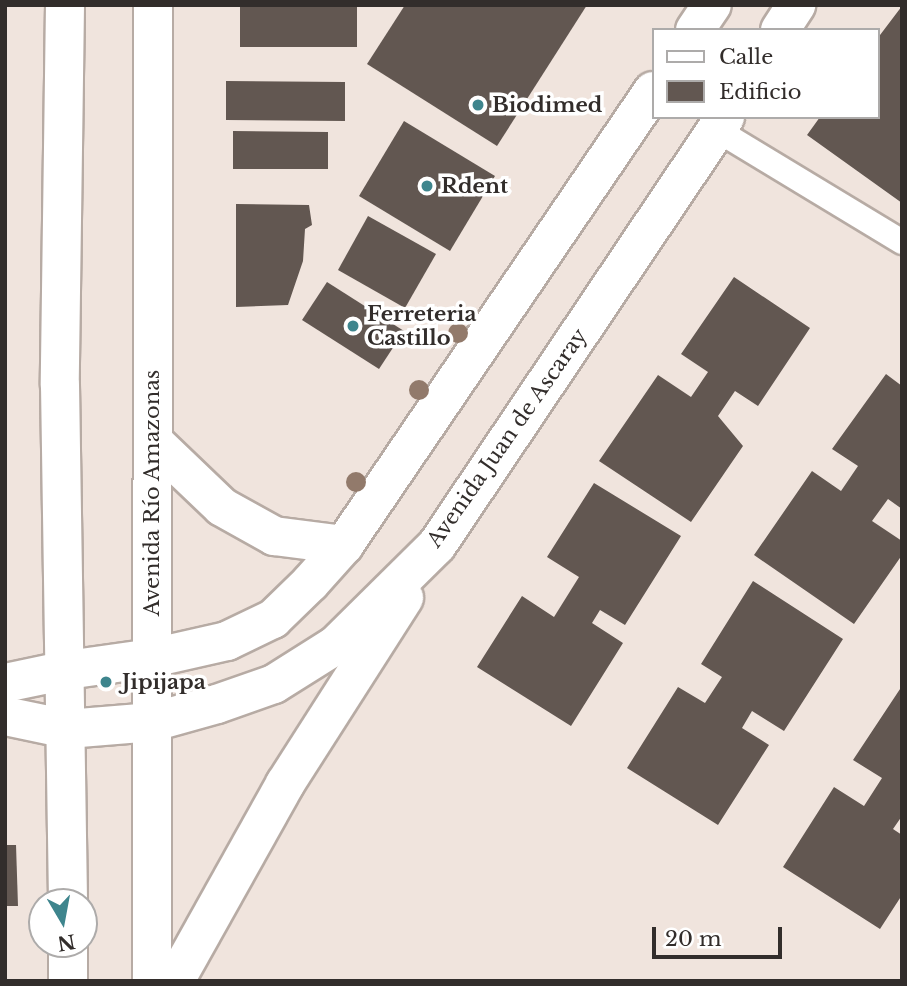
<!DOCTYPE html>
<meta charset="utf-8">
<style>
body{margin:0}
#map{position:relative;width:907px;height:986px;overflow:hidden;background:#f0e4dd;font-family:"Libre Baskerville",serif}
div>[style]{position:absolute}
.building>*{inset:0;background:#625751}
.roads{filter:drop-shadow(2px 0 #b7aba4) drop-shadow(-2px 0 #b7aba4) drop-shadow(0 2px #b7aba4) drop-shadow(0 -2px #b7aba4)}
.service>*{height:24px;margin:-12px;padding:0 12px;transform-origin:12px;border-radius:12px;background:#fff}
.tertiary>*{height:38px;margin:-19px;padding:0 19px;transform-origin:19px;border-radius:19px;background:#fff}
.secondary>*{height:38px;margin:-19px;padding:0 19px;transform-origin:19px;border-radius:19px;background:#fff}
.trees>*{width:20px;height:20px;margin:-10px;border-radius:50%;background:#927a6b}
.dots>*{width:19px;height:19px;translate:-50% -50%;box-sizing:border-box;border:4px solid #fff;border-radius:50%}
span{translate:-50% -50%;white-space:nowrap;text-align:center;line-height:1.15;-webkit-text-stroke:7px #fff;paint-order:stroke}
.poi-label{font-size:21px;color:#322d2b;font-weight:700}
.left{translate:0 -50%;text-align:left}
.street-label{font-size:21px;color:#322d2b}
.frame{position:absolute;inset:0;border:7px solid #322d2b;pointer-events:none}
.legend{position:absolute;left:652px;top:28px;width:228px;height:91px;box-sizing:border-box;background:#fff;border:2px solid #adabaa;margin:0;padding:9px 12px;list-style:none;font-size:21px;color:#322d2b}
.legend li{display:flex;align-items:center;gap:14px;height:35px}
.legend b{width:35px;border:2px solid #adabaa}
.north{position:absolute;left:28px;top:888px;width:70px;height:70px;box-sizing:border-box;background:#fff;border:2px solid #adabaa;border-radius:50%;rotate:170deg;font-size:19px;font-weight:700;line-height:28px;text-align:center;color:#322d2b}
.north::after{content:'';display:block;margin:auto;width:24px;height:32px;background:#3e858d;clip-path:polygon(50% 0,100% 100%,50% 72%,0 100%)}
.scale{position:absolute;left:652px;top:927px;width:130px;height:32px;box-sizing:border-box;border:4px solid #322d2b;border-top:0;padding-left:9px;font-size:21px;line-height:24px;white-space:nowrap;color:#322d2b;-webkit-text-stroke:5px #fff;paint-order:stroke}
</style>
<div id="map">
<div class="building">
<i style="clip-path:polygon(240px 5px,357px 5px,357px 47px,240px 47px)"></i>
<i style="clip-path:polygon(405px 5px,587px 5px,497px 146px,367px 64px)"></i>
<i style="clip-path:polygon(902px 6px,902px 203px,807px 135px,820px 117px,877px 117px,877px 39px)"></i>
<i style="clip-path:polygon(226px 81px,345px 82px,345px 121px,226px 120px)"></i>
<i style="clip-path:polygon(404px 121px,495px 176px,450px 251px,359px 196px)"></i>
<i style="clip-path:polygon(233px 131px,328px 132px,328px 169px,233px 169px)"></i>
<i style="clip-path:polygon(236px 204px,309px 205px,312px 225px,305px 229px,303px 261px,288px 305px,236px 307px)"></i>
<i style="clip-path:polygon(368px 216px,436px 254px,405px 308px,338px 270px)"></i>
<i style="clip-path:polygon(734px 277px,810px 328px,758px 406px,735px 391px,718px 416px,743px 446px,691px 522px,599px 461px,658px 375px,691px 397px,708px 372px,681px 354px)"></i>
<i style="clip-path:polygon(327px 282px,404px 331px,379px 369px,302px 320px)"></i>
<i style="clip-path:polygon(886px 374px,902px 386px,902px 509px,888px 499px,872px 521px,902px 541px,902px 555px,854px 624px,754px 555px,812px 471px,841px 491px,858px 466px,832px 449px)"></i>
<i style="clip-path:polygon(594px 483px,681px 536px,625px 625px,600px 610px,592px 623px,623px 643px,571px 726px,477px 667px,522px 596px,554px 617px,579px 577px,547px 557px)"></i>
<i style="clip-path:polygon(753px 581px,843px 639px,784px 731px,752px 711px,742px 728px,769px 745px,718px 825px,627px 768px,678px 687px,705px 703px,722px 677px,701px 664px)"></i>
<i style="clip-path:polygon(902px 686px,902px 816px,893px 829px,902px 835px,902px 895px,880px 929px,783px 867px,834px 787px,864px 806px,882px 778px,853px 760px)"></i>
<i style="clip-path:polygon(5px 845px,16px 845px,18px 906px,5px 906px)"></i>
</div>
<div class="roads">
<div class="service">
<i style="left:717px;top:130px;width:216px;rotate:31.2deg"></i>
</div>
<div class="tertiary">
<i style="left:5px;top:683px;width:63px;rotate:-11.8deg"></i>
<i style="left:5px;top:716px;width:63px;rotate:11.8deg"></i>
</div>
<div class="secondary">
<i style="left:65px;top:5px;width:380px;rotate:90.8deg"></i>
<i style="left:60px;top:385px;width:517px;rotate:89.11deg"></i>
<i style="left:695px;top:30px;width:30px;rotate:-56deg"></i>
<i style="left:780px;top:30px;width:30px;rotate:-57deg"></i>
<i style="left:153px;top:441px;width:95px;rotate:43.7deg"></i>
<i style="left:222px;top:507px;width:60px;rotate:29.1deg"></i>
<i style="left:274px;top:536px;width:71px;rotate:7.3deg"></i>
<i style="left:67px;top:670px;width:86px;rotate:-8deg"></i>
<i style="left:152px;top:658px;width:77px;rotate:-12.8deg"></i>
<i style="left:227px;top:641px;width:51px;rotate:-25.6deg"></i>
<i style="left:273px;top:619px;width:52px;rotate:-44.2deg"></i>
<i style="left:310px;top:583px;width:51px;rotate:-48.2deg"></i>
<i style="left:344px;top:545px;width:549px;rotate:-55.76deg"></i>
<i style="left:67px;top:729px;width:86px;rotate:-4.7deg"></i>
<i style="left:153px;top:722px;width:66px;rotate:-15.7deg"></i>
<i style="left:217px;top:704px;width:60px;rotate:-19.3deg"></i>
<i style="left:274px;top:684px;width:73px;rotate:-32.2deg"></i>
<i style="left:336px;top:645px;width:142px;rotate:-44.7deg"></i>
<i style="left:437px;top:545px;width:516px;rotate:-56.06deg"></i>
<i style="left:68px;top:944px;width:37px;rotate:90deg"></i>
<i style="left:152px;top:981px;width:976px;rotate:-89.94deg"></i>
<i style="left:175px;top:981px;width:226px;rotate:-60.8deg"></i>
<i style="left:285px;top:784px;width:221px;rotate:-57.4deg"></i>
</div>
</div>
<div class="trees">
<i style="left:458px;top:333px"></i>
<i style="left:419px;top:390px"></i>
<i style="left:356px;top:482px"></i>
</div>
<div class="dots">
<i style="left:478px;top:105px;background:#3e858d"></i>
<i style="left:427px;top:186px;background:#3e858d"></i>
<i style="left:353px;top:326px;background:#3e858d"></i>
<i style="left:106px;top:682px;background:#3e858d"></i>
</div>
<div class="poi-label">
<span class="left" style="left:492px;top:105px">Biodimed</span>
<span class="left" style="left:441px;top:186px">Rdent</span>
<span class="left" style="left:367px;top:326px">Ferreteria<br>Castillo</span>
<span class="left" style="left:122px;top:682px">Jipijapa</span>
</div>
<div class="street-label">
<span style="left:507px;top:438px;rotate:-55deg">Avenida Juan de Ascaray</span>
<span style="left:152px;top:493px;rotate:-90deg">Avenida Río Amazonas</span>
</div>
<div class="frame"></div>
<ul class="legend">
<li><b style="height:9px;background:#fff"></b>Calle</li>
<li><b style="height:19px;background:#625751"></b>Edificio</li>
</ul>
<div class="north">N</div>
<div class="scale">20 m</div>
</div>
